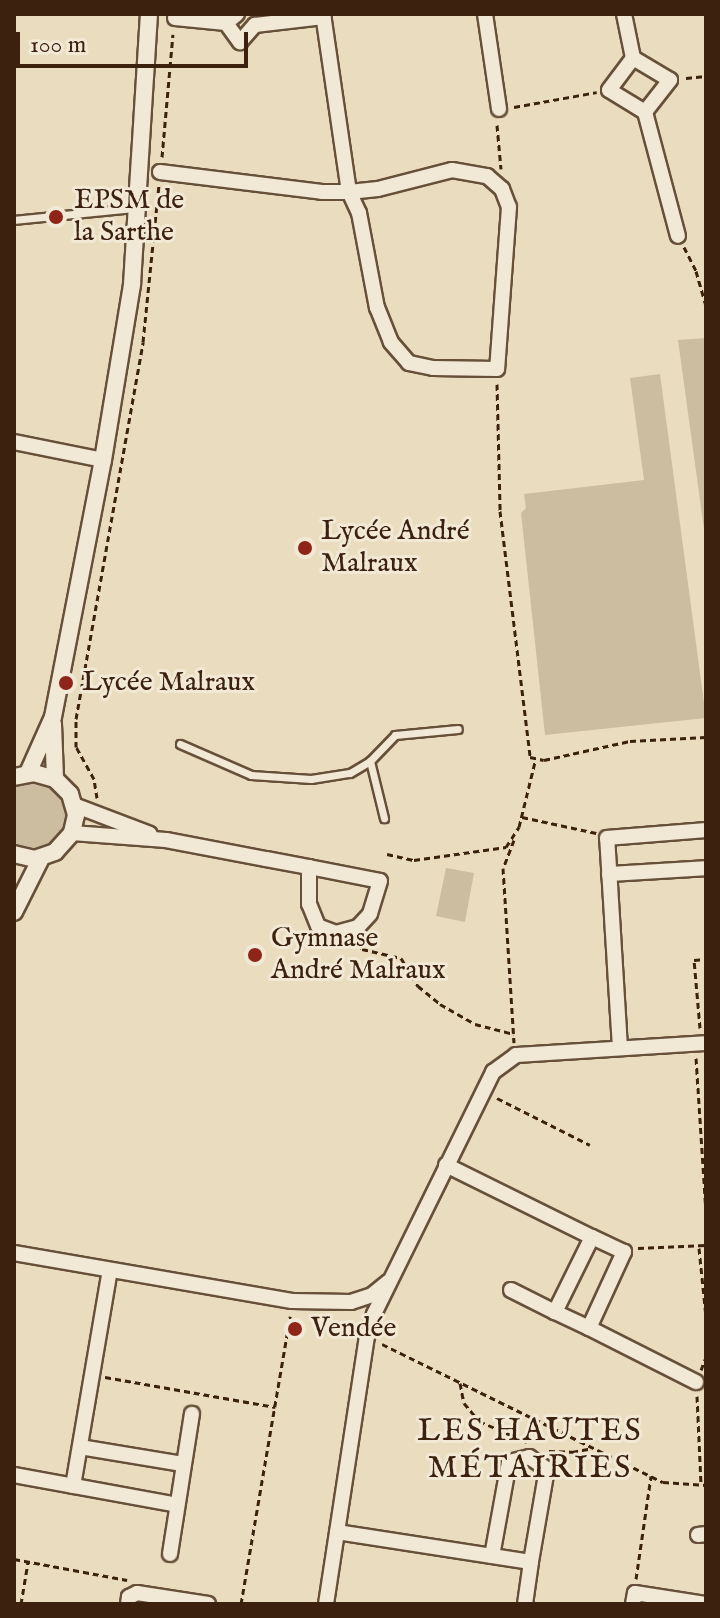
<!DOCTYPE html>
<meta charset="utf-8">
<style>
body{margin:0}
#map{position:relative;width:720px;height:1618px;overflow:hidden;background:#eaddbf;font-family:"IM FELL English",serif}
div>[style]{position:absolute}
.green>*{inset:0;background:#ccbda1}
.path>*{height:3px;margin-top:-1.5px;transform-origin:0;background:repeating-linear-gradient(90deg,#3b210e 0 6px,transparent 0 10px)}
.roads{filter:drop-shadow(2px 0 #67503a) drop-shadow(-2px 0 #67503a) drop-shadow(0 2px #67503a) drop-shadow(0 -2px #67503a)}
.service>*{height:7px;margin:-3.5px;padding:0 3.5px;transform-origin:3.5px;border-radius:3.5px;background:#f1e9d5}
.minor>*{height:14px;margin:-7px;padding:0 7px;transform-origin:7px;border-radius:7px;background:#f1e9d5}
.tertiary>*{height:16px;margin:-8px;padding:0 8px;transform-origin:8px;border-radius:8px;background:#f1e9d5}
.dots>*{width:22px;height:22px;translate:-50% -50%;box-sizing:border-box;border:4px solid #f1e9d5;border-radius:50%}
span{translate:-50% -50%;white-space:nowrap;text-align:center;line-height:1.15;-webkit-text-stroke:6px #f1e9d5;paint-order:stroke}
.poi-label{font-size:28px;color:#3b210e}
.left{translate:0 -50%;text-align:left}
.quarter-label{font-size:32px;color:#3b210e;letter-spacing:2px}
.frame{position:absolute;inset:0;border:16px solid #3b210e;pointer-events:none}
.scale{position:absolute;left:16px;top:32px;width:232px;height:36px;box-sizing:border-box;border:4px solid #3b210e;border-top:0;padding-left:10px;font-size:24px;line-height:28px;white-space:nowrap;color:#3b210e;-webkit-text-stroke:6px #f1e9d5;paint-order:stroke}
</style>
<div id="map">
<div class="green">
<i style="clip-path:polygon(706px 338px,706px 544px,678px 340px)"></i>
<i style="clip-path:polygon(660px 374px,706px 718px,545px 735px,521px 513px,526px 508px,524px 494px,644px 480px,630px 378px)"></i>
<i style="clip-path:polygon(36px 781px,57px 790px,64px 799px,67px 822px,56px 842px,35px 851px,14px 845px,14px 786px)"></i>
<i style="clip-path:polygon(446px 868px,474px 873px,465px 922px,436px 916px)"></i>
</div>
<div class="path">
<i style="left:686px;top:78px;width:20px;rotate:-6deg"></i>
<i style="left:514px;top:107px;width:84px;rotate:-10.2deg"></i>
<i style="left:497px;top:125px;width:44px;rotate:84.8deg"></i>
<i style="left:162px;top:157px;width:123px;rotate:-84.9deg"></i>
<i style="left:684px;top:247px;width:27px;rotate:63deg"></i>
<i style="left:696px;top:271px;width:36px;rotate:74deg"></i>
<i style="left:497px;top:384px;width:127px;rotate:88.6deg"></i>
<i style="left:500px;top:511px;width:248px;rotate:83deg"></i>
<i style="left:530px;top:757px;width:14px;rotate:12deg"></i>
<i style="left:544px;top:760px;width:88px;rotate:-12.5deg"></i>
<i style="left:630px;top:741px;width:76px;rotate:-3deg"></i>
<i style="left:97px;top:798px;width:19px;rotate:-99deg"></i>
<i style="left:94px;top:779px;width:37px;rotate:-119deg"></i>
<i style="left:76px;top:747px;width:28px;rotate:-90deg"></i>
<i style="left:76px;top:719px;width:383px;rotate:-79.9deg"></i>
<i style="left:143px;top:342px;width:158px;rotate:-84.2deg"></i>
<i style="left:522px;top:817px;width:76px;rotate:12.2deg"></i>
<i style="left:514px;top:840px;width:30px;rotate:111deg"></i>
<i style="left:503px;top:868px;width:175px;rotate:86.4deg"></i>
<i style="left:387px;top:854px;width:28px;rotate:13deg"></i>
<i style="left:414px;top:860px;width:93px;rotate:-8deg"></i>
<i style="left:506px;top:847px;width:24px;rotate:-57deg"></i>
<i style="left:519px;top:827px;width:67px;rotate:-76.2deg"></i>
<i style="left:361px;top:943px;width:6px;rotate:81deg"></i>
<i style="left:362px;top:949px;width:40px;rotate:13deg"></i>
<i style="left:401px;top:958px;width:33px;rotate:59deg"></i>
<i style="left:418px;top:986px;width:28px;rotate:39deg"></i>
<i style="left:440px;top:1004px;width:40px;rotate:29.7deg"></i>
<i style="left:475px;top:1024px;width:40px;rotate:14.4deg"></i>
<i style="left:700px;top:1028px;width:68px;rotate:-95deg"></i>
<i style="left:694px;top:960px;width:12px;rotate:-5deg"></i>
<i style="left:696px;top:1058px;width:156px;rotate:86.3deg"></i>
<i style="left:497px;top:1098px;width:104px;rotate:26.8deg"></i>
<i style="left:638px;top:1248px;width:68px;rotate:-2.5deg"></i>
<i style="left:699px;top:1248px;width:69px;rotate:84.2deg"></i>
<i style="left:382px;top:1344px;width:313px;rotate:26.2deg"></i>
<i style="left:663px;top:1482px;width:43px;rotate:4deg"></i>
<i style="left:701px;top:1370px;width:14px;rotate:-69deg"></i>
<i style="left:105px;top:1377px;width:173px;rotate:10deg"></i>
<i style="left:460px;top:1383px;width:20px;rotate:79deg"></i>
<i style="left:464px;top:1403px;width:23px;rotate:50deg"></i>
<i style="left:479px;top:1421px;width:52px;rotate:23.6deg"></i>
<i style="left:697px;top:1396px;width:88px;rotate:87.4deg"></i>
<i style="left:549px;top:1451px;width:23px;rotate:2deg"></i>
<i style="left:572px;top:1452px;width:20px;rotate:-11deg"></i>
<i style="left:14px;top:1559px;width:115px;rotate:10.5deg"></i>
<i style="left:636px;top:1579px;width:104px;rotate:-81.7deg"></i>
<i style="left:21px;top:1604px;width:43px;rotate:-80.5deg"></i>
<i style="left:241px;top:1604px;width:292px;rotate:-80.3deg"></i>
</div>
<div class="roads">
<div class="service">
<i style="left:14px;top:220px;width:122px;rotate:-5.7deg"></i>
<i style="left:180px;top:744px;width:77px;rotate:23.6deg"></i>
<i style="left:251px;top:775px;width:60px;rotate:3.8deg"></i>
<i style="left:311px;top:779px;width:39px;rotate:-9deg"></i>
<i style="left:350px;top:773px;width:23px;rotate:-31deg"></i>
<i style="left:370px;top:761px;width:36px;rotate:-46deg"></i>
<i style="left:395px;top:735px;width:63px;rotate:-5.4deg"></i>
<i style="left:370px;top:761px;width:59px;rotate:76.2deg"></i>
</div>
<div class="minor">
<i style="left:237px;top:14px;width:14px;rotate:141deg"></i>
<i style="left:226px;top:23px;width:24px;rotate:54deg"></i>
<i style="left:240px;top:42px;width:23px;rotate:-49deg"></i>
<i style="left:255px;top:25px;width:69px;rotate:-6.6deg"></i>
<i style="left:485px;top:14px;width:96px;rotate:81.6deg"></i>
<i style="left:624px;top:14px;width:45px;rotate:78.4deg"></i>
<i style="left:633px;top:58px;width:43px;rotate:30.7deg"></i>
<i style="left:670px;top:80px;width:41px;rotate:128deg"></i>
<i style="left:645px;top:112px;width:42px;rotate:-148.6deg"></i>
<i style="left:609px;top:90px;width:40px;rotate:-53deg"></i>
<i style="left:175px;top:18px;width:51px;rotate:5.6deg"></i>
<i style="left:645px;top:112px;width:128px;rotate:75.1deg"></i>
<i style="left:160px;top:172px;width:163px;rotate:7deg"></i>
<i style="left:322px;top:192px;width:27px"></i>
<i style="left:349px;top:192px;width:29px;rotate:-6deg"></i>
<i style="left:378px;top:189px;width:76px;rotate:-14.4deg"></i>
<i style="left:452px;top:170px;width:36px;rotate:10deg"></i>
<i style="left:487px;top:176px;width:20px;rotate:41deg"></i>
<i style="left:502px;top:189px;width:19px;rotate:69deg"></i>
<i style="left:509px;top:207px;width:162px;rotate:94.2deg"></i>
<i style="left:497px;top:369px;width:64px;rotate:-179.1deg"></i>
<i style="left:433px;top:368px;width:25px;rotate:-168deg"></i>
<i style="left:409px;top:363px;width:28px;rotate:-131deg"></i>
<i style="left:391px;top:342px;width:37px;rotate:-112deg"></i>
<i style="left:377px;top:308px;width:97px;rotate:-100.7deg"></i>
<i style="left:359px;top:213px;width:23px;rotate:-115deg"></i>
<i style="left:349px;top:192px;width:180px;rotate:-98.3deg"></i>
<i style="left:14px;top:442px;width:91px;rotate:11.4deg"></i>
<i style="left:74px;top:805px;width:81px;rotate:20.9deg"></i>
<i style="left:72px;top:833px;width:94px;rotate:4.3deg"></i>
<i style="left:166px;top:840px;width:102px;rotate:10.8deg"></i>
<i style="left:266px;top:859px;width:44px;rotate:10.5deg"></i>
<i style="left:309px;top:867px;width:72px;rotate:11.2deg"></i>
<i style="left:380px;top:881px;width:34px;rotate:107deg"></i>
<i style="left:370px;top:914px;width:18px;rotate:133deg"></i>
<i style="left:358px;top:927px;width:23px;rotate:165deg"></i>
<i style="left:336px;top:933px;width:19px;rotate:-159deg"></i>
<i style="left:318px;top:926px;width:24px;rotate:-112deg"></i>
<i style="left:309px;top:904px;width:37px;rotate:-90deg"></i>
<i style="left:609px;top:874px;width:97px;rotate:-3.5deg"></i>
<i style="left:620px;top:1048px;width:210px;rotate:-93.5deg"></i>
<i style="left:607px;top:838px;width:99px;rotate:-4.6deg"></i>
<i style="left:446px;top:1165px;width:163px;rotate:26.3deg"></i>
<i style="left:592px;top:1237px;width:84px;rotate:116.3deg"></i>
<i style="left:555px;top:1312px;width:38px;rotate:25deg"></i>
<i style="left:589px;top:1328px;width:84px;rotate:-65.3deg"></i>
<i style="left:624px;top:1252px;width:35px;rotate:-155deg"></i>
<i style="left:14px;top:1253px;width:282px;rotate:9.8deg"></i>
<i style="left:292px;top:1301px;width:59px;rotate:1deg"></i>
<i style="left:351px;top:1302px;width:22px;rotate:-18deg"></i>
<i style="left:372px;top:1295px;width:21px;rotate:-39deg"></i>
<i style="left:511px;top:1290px;width:49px;rotate:26.6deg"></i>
<i style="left:589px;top:1328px;width:120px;rotate:26.8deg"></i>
<i style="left:80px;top:1447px;width:104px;rotate:9.4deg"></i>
<i style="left:14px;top:1475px;width:166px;rotate:10.4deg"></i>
<i style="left:73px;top:1486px;width:219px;rotate:-80.3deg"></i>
<i style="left:337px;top:1532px;width:196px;rotate:8.8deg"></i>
<i style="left:531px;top:1562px;width:42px;rotate:98.1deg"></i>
<i style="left:698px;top:1535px;width:8px;rotate:-7deg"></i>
<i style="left:170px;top:1554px;width:142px;rotate:-81.1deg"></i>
<i style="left:492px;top:1556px;width:96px;rotate:-79.7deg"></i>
<i style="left:509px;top:1462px;width:21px;rotate:-14deg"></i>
<i style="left:529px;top:1457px;width:22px;rotate:34deg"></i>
<i style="left:547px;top:1469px;width:94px;rotate:99.8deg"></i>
<i style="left:128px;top:1604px;width:7px;rotate:-82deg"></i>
<i style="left:129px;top:1597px;width:9px;rotate:-27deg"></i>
<i style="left:137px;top:1593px;width:72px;rotate:8.8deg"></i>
<i style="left:326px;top:1604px;width:270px;rotate:-81.3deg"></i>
<i style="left:367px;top:1337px;width:24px;rotate:-73deg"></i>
<i style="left:374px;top:1314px;width:270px;rotate:-63.8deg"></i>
<i style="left:493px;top:1072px;width:29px;rotate:-36deg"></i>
<i style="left:516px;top:1055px;width:190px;rotate:-3.6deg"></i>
<i style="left:633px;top:1604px;width:11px;rotate:-80deg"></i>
<i style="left:635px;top:1593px;width:71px;rotate:8.9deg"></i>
</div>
<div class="tertiary">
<i style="left:53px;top:724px;width:55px;rotate:87.9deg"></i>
<i style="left:28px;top:773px;width:61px;rotate:-65.9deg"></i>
<i style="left:53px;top:717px;width:262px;rotate:-79deg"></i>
<i style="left:103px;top:460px;width:178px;rotate:-80.6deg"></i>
<i style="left:132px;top:284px;width:271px;rotate:-86.4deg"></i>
<i style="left:14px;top:777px;width:20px;rotate:-11deg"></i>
<i style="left:34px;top:773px;width:22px;rotate:16deg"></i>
<i style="left:55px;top:779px;width:21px;rotate:45deg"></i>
<i style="left:70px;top:794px;width:22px;rotate:74deg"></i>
<i style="left:76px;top:815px;width:18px;rotate:103deg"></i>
<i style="left:72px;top:833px;width:25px;rotate:132deg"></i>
<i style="left:55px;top:852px;width:21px;rotate:161deg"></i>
<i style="left:35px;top:859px;width:22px;rotate:-167deg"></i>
<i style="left:14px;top:912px;width:60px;rotate:-63.4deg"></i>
</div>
</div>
<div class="dots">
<i style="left:56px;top:217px;background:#8f2418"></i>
<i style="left:305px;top:548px;background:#8f2418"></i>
<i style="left:66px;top:683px;background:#8f2418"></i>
<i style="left:255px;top:955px;background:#8f2418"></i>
<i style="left:295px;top:1329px;background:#8f2418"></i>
</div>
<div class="poi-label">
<span class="left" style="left:74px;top:217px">EPSM de<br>la Sarthe</span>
<span class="left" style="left:321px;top:548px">Lycée André<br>Malraux</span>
<span class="left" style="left:82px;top:683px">Lycée Malraux</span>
<span class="left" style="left:271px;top:955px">Gymnase<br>André Malraux</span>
<span class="left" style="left:311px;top:1329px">Vendée</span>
</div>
<div class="quarter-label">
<span style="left:530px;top:1451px">LES HAUTES<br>MÉTAIRIES</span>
</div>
<div class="frame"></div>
<div class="scale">100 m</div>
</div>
